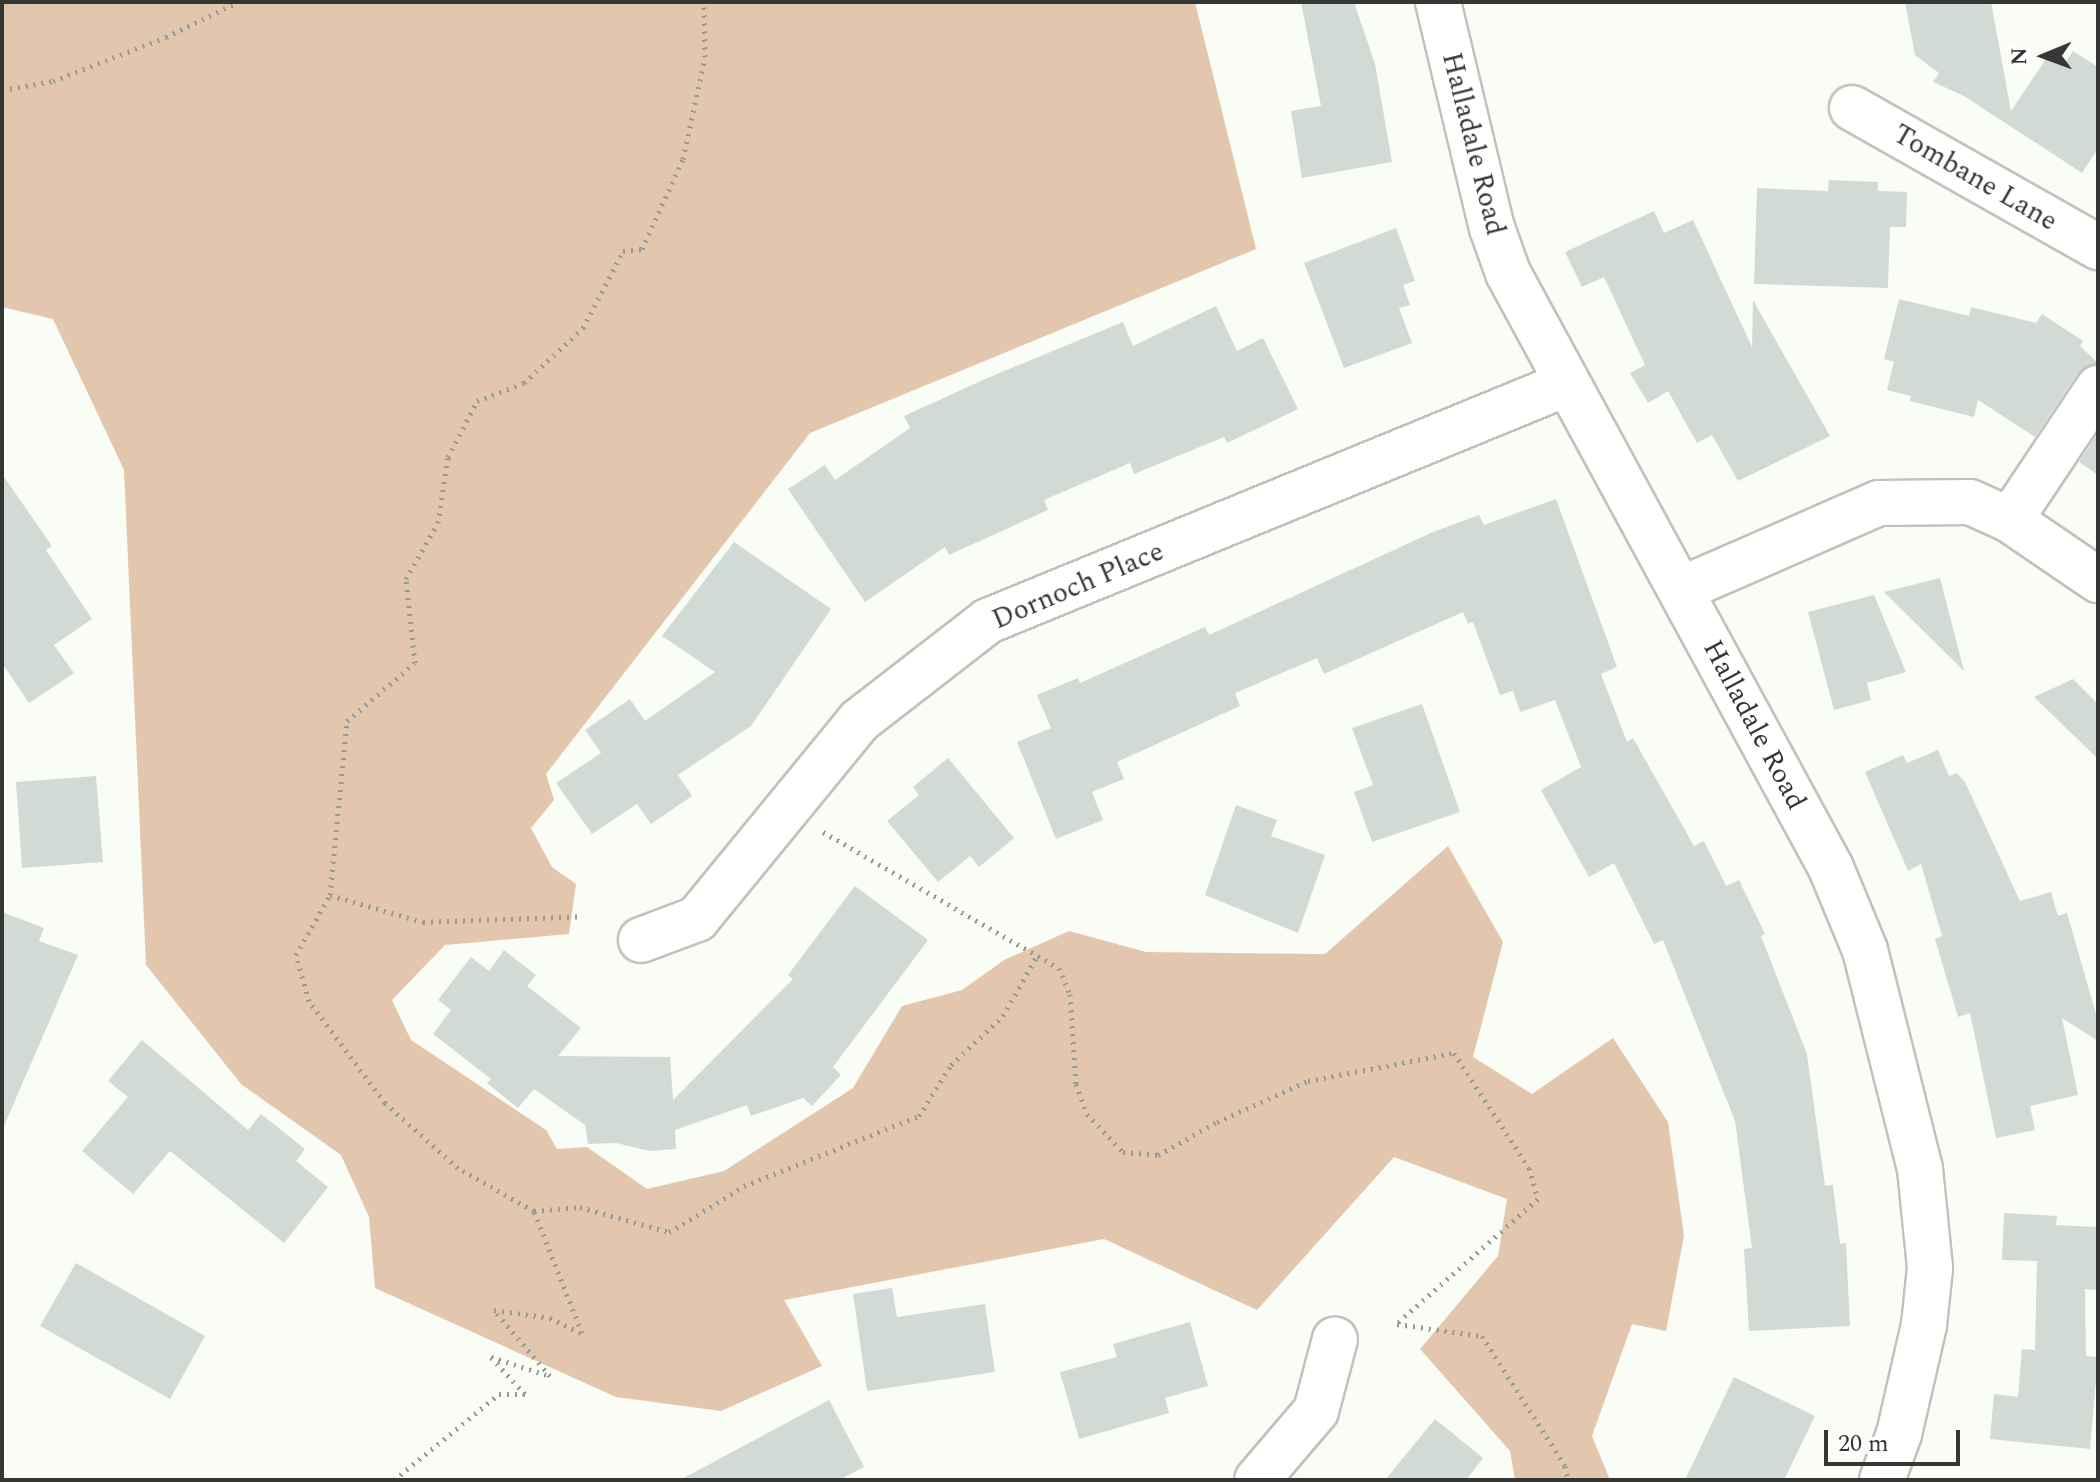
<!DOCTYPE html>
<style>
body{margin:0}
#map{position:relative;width:2100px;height:1482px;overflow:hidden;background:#f9fdf5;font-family:Spectral,serif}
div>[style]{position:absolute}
.green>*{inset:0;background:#e2c7ae}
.building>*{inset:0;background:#d2dad5}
.path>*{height:5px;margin-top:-2.5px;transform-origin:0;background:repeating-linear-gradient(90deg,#989b95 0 2px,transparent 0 8px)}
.roads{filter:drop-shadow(2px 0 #bfc3bb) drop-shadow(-2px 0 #bfc3bb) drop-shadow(0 2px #bfc3bb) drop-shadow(0 -2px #bfc3bb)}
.minor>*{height:44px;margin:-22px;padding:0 22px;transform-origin:22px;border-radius:22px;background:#fff}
span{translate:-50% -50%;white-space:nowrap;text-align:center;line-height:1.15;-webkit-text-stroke:6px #fff;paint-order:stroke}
.street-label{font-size:28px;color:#353734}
.frame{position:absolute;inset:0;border:4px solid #353734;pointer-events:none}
.north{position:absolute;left:2004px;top:16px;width:80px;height:80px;-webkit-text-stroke:6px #fff;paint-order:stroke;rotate:269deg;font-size:22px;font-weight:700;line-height:32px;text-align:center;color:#353734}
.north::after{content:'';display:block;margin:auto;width:28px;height:36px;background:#353734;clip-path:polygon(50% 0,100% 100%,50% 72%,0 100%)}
.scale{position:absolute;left:1824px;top:1430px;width:136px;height:36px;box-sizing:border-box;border:4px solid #353734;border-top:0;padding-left:10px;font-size:24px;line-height:28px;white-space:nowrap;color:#353734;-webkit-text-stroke:6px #fff;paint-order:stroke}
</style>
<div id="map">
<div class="green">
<i style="clip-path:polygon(2px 2px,1195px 2px,1256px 249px,810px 433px,546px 774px,554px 800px,531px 828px,552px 867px,576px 884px,569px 934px,445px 945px,392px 1000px,411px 1040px,546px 1130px,557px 1149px,587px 1147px,647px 1189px,724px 1171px,853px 1088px,902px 1006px,962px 990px,1004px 960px,1069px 931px,1146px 952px,1325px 954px,1448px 846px,1503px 942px,1473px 1057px,1532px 1094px,1613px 1038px,1668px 1122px,1684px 1236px,1666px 1331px,1632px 1324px,1592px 1436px,1610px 1480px,1515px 1480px,1510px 1451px,1420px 1349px,1498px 1256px,1507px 1199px,1394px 1157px,1257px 1310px,1104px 1239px,784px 1300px,822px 1366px,721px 1411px,616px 1397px,375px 1288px,369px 1217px,341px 1155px,241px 1084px,146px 965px,124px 470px,53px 319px,2px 307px)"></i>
</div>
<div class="building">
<i style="clip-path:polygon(1301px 2px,1354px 2px,1375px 64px,1392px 162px,1302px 178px,1291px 111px,1321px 106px)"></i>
<i style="clip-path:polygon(1905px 2px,1991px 2px,2011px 111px,2048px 56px,2063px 66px,2073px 51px,2098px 67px,2098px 148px,2082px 173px,1964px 96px,1933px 82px,1939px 73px,1915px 55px)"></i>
<i style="clip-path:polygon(1829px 180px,1878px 182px,1878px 191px,1907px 192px,1906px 227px,1890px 227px,1888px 288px,1754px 284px,1757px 188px,1828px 191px)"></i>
<i style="clip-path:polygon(1654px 211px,1664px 233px,1693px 220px,1752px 347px,1753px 300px,1830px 436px,1738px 481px,1712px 435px,1697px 443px,1668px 391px,1648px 403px,1630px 373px,1645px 365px,1604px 277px,1582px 287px,1565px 252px)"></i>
<i style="clip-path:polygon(1396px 228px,1415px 281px,1403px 285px,1410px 305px,1399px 308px,1412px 343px,1344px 368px,1304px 263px)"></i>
<i style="clip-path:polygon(1899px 299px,1969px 316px,1971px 307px,2036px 323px,2042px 314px,2083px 341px,2080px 346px,2098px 363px,2077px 374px,2035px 437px,1978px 400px,1974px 417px,1910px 401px,1911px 396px,1887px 390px,1894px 362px,1884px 359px)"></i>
<i style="clip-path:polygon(1216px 306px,1237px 351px,1263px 338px,1298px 409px,1227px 443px,1224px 437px,1134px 474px,1130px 463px,1044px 500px,1048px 510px,949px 555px,945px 547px,865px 602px,788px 489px,825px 465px,835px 480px,910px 428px,904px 416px,985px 379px,1123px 322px,1133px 346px)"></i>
<i style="clip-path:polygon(2098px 433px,2098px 475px,2079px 462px)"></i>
<i style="clip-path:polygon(2px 474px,52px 546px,46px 550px,92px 619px,54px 645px,74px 673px,29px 703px,2px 663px)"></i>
<i style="clip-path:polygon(1556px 499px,1617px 667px,1601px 674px,1627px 742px,1633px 738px,1694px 846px,1704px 841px,1726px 886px,1739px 880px,1765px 934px,1761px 936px,1807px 1054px,1825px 1186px,1833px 1185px,1840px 1244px,1846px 1243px,1850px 1326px,1749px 1331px,1744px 1249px,1752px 1248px,1735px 1121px,1663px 940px,1654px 944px,1614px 863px,1589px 877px,1541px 790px,1581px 767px,1555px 700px,1520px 712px,1513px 691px,1500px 695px,1473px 622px,1468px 624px,1463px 612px,1324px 674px,1317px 658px,1235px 693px,1240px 706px,1117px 762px,1124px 779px,1092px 792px,1103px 820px,1056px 839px,1017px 742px,1051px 728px,1037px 695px,1078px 678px,1080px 683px,1205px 627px,1209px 635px,1433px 532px,1479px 515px,1484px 525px)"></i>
<i style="clip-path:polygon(734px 542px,831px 609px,751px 726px,678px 775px,692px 796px,651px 824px,637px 804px,592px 834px,556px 783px,601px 753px,585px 730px,630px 699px,645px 721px,715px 672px,662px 636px)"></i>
<i style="clip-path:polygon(1940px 578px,1964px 671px,1884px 592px)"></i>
<i style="clip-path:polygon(1874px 595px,1906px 672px,1867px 683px,1871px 700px,1834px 710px,1808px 612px)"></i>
<i style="clip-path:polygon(2073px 679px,2098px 704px,2098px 759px,2034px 697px)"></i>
<i style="clip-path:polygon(1422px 704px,1460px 812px,1372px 842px,1354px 792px,1373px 785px,1352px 728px)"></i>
<i style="clip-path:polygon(1938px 750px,1949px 776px,1957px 773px,1965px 782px,2020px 901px,2051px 892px,2058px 916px,2067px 913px,2098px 1021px,2098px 1041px,2062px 1018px,2078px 1095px,2030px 1106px,2035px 1130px,1996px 1138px,1970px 1013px,1958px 1017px,1935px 939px,1942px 936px,1921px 864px,1908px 871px,1865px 772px,1903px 755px,1907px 763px)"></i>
<i style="clip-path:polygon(948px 758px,1014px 838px,979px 867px,970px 856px,938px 882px,887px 821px,919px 795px,913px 787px)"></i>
<i style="clip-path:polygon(96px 776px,103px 862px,22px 868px,16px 782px)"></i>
<i style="clip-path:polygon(1236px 805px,1277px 820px,1271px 836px,1325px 855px,1298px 933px,1205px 895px)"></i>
<i style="clip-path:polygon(855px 886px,928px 940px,833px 1067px,841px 1075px,812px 1106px,803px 1098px,751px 1116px,747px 1105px,675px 1130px,676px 1149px,650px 1151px,616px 1143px,588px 1144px,585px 1125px,534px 1089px,518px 1108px,487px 1083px,491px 1079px,433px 1034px,451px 1010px,438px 1000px,471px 957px,489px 971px,504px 950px,536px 975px,527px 986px,581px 1028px,558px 1056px,670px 1057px,673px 1100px,793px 979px,788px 975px)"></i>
<i style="clip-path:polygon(2px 912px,44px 928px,39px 941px,78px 955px,4px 1126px)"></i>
<i style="clip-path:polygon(142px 1040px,248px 1130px,261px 1114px,305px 1149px,296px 1161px,328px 1187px,284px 1243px,170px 1151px,133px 1194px,82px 1151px,128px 1097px,108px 1081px)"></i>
<i style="clip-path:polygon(2004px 1213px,2057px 1216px,2056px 1225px,2098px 1227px,2098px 1290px,2085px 1289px,2086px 1356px,2098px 1357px,2090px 1449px,1990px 1439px,1994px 1394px,2018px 1397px,2022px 1349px,2035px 1350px,2037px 1261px,2002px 1260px)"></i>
<i style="clip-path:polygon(76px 1263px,205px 1336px,170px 1399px,40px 1326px)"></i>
<i style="clip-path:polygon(892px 1288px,897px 1317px,985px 1304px,995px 1372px,867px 1391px,853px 1294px)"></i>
<i style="clip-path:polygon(1190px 1322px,1208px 1386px,1165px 1398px,1169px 1413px,1079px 1439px,1060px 1372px,1117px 1357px,1113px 1344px)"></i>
<i style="clip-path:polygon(1734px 1377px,1815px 1416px,1784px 1480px,1685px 1480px)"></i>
<i style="clip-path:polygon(829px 1400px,864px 1467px,839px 1480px,680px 1480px)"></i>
<i style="clip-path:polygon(1435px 1419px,1483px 1458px,1466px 1480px,1385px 1480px)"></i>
</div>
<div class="path">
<i style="left:2px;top:90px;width:52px;rotate:-10deg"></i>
<i style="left:53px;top:81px;width:121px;rotate:-21.3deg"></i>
<i style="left:166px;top:37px;width:80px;rotate:-25.9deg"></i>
<i style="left:823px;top:832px;width:272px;rotate:30deg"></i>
<i style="left:1059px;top:968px;width:28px;rotate:67deg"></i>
<i style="left:1070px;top:994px;width:90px;rotate:86.2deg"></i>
<i style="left:1076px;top:1084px;width:32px;rotate:70deg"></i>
<i style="left:1087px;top:1114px;width:52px;rotate:46.5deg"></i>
<i style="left:1123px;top:1152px;width:35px;rotate:5deg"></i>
<i style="left:1158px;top:1155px;width:68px;rotate:-29.2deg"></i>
<i style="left:1217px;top:1122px;width:100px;rotate:-24.3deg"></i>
<i style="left:1308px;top:1081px;width:149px;rotate:-10.9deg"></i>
<i style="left:1454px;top:1053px;width:137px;rotate:56.9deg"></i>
<i style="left:1529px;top:1168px;width:32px;rotate:74deg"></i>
<i style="left:1538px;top:1199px;width:189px;rotate:138.6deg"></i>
<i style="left:330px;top:895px;width:175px;rotate:-84.4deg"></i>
<i style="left:347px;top:721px;width:89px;rotate:-40.5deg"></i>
<i style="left:415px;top:663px;width:84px;rotate:-96.1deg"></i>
<i style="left:406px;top:579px;width:64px;rotate:-60.3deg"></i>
<i style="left:438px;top:523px;width:67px;rotate:-81.4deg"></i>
<i style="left:448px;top:457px;width:63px;rotate:-62.6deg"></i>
<i style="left:477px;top:401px;width:50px;rotate:-21deg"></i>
<i style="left:524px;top:383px;width:81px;rotate:-43deg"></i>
<i style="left:583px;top:328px;width:87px;rotate:-62.5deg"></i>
<i style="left:623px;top:251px;width:19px;rotate:-6deg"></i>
<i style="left:642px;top:249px;width:99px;rotate:-65.5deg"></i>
<i style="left:683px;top:159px;width:104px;rotate:-77.8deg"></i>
<i style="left:705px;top:57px;width:55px;rotate:-91deg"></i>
<i style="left:534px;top:1211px;width:46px;rotate:-5deg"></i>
<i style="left:580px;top:1207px;width:92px;rotate:15.7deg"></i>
<i style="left:669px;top:1232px;width:88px;rotate:-31.5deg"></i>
<i style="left:744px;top:1186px;width:188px;rotate:-21.8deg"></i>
<i style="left:919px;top:1116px;width:60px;rotate:-57.9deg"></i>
<i style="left:951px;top:1065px;width:71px;rotate:-43.3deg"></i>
<i style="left:1003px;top:1016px;width:69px;rotate:-60.5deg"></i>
<i style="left:1397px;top:1324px;width:86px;rotate:8deg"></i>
<i style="left:1482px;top:1336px;width:154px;rotate:57.4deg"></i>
<i style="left:1565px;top:1466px;width:14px;rotate:78deg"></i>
<i style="left:582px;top:1333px;width:131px;rotate:-111.5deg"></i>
<i style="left:534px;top:1211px;width:87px;rotate:-150.5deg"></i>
<i style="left:458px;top:1168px;width:98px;rotate:-138.3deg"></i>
<i style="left:385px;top:1103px;width:127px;rotate:-126.7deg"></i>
<i style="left:309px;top:1001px;width:48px;rotate:-105.8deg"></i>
<i style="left:296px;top:955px;width:69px;rotate:-60.5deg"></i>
<i style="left:330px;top:895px;width:97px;rotate:16.2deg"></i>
<i style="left:423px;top:922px;width:160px;rotate:-2.1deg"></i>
<i style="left:525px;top:1394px;width:50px;rotate:-132.6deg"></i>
<i style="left:491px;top:1357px;width:62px;rotate:17.9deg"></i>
<i style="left:550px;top:1376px;width:87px;rotate:-130.3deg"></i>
<i style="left:494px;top:1310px;width:57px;rotate:8.1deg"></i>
<i style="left:550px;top:1318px;width:34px;rotate:26deg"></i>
<i style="left:394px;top:1480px;width:136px;rotate:-39.3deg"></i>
<i style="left:499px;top:1394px;width:26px"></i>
</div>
<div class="roads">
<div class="minor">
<i style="left:1438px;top:2px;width:232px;rotate:76.6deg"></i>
<i style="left:1492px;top:228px;width:48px;rotate:70.4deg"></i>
<i style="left:1508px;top:273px;width:677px;rotate:61.5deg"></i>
<i style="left:1831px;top:868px;width:89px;rotate:67.5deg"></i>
<i style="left:1865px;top:950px;width:226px;rotate:75.9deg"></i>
<i style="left:1920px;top:1169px;width:100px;rotate:84.2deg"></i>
<i style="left:1930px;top:1268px;width:57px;rotate:96deg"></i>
<i style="left:1924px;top:1325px;width:112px;rotate:102.9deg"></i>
<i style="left:1899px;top:1434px;width:49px;rotate:110.3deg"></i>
<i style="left:1852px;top:108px;width:283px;rotate:29.5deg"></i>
<i style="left:2010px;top:520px;width:159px;rotate:-56.3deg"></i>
<i style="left:1682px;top:589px;width:215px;rotate:-23.6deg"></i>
<i style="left:1879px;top:503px;width:91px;rotate:-0.6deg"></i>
<i style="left:1970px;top:502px;width:44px;rotate:24.2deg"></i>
<i style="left:2010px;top:520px;width:107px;rotate:34.3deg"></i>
<i style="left:641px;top:940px;width:60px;rotate:-20.6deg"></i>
<i style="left:697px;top:919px;width:256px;rotate:-50.7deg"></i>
<i style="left:859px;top:721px;width:163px;rotate:-37.8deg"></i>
<i style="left:988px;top:621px;width:625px;rotate:-22.3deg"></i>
<i style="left:1257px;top:1480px;width:91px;rotate:-49.5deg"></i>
<i style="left:1316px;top:1411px;width:74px;rotate:-75.2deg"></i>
</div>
</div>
<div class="street-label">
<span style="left:1473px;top:144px;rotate:76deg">Halladale Road</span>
<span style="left:1975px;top:178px;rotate:30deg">Tombane Lane</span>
<span style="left:1078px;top:586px;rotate:-23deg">Dornoch Place</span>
<span style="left:1754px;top:725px;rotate:62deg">Halladale Road</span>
</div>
<div class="frame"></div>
<div class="north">N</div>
<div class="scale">20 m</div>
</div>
